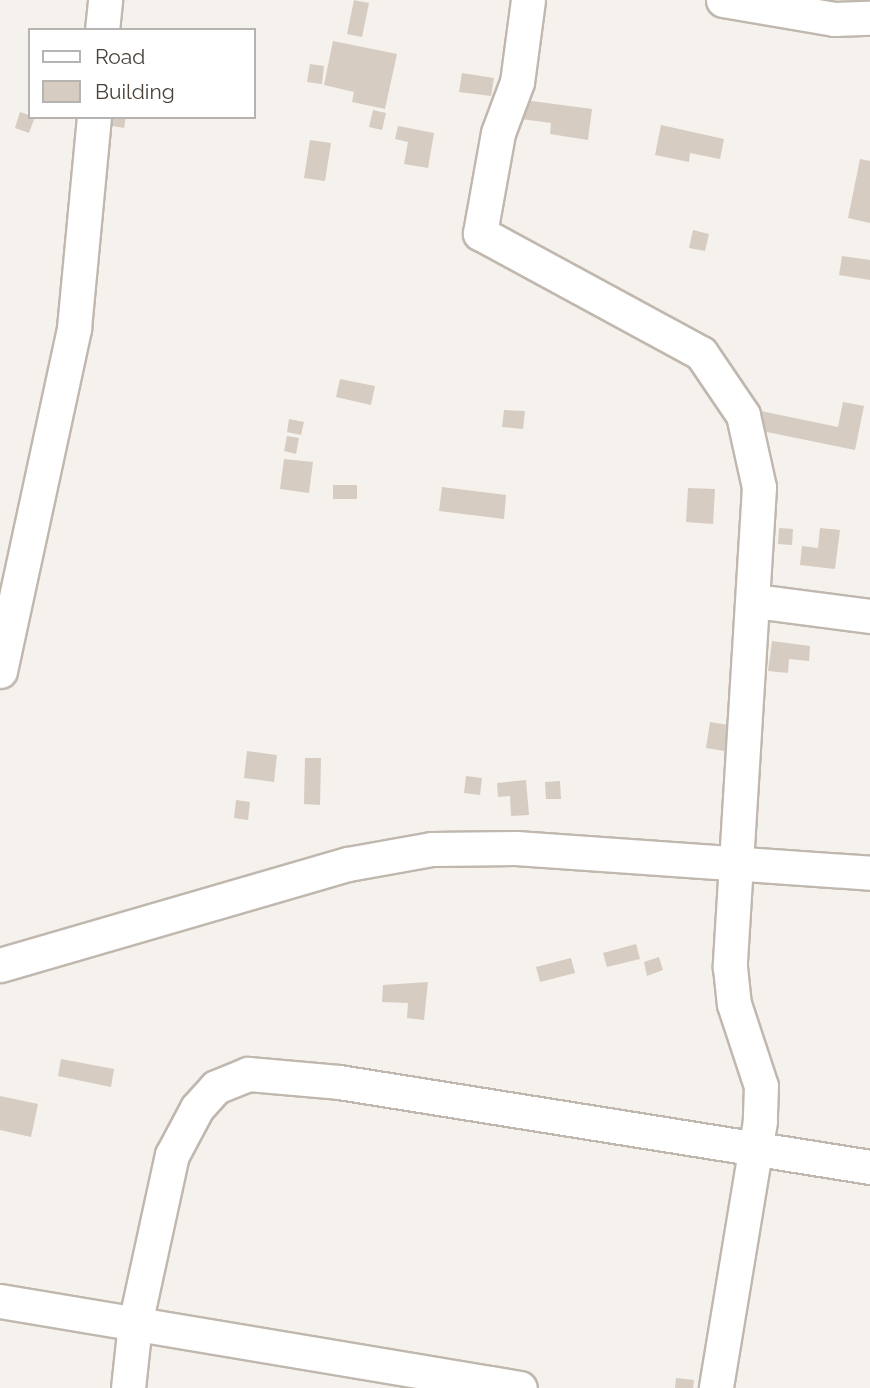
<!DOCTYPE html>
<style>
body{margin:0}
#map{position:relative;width:870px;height:1388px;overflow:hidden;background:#f5f1ec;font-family:Raleway,sans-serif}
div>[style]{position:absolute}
.building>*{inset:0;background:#d6ccc2}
.roads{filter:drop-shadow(2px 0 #c0b8af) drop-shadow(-2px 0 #c0b8af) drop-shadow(0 2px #c0b8af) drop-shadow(0 -2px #c0b8af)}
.minor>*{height:33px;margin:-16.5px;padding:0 16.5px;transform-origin:16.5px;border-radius:16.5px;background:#fff}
span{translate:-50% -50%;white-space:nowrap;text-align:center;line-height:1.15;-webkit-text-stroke:7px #fff;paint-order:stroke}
.legend{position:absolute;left:28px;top:28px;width:228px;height:91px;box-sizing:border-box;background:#fff;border:2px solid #b6b3b0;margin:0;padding:9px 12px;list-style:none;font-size:21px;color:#49413a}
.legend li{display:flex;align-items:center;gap:14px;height:35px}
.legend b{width:35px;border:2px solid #b6b3b0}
</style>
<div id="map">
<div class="building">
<i style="clip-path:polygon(354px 0,369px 3px,362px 37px,347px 34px)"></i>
<i style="clip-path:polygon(333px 41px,397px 54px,385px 109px,352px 102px,354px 92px,324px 85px)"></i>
<i style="clip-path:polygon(310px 64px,324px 66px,322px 84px,307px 82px)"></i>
<i style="clip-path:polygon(462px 73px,494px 78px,491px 96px,459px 92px)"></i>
<i style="clip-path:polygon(524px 100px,592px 109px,588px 140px,550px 134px,551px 123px,521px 119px)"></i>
<i style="clip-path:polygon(373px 110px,386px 113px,382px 130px,369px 127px)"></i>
<i style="clip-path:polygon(20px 112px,35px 117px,29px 133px,15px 128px)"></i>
<i style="clip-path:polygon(108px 117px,126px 117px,124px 128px,107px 125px)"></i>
<i style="clip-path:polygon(661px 125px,724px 139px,720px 159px,690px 153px,689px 162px,655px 155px)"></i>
<i style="clip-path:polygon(398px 126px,434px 133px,428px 168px,404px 164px,408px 142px,395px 139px)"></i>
<i style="clip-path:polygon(310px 140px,331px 143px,325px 181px,304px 178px)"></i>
<i style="clip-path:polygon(860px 159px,870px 161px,870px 223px,848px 218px)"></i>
<i style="clip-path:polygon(693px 230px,709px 234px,705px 251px,689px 248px)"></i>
<i style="clip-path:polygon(842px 256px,870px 260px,870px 280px,839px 275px)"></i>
<i style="clip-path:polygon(340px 379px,375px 386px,371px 405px,336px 397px)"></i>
<i style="clip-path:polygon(843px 402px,864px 406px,855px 450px,757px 430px,761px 411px,838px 427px)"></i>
<i style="clip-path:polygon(504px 410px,525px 411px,523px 429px,502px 427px)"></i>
<i style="clip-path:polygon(289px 419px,304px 422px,301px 435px,287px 432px)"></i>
<i style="clip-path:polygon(287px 436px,299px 438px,296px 454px,284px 451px)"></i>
<i style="clip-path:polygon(284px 459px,313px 462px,309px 493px,280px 489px)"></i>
<i style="clip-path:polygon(333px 485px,357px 485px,357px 499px,333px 499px)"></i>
<i style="clip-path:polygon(442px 487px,506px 495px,504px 519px,439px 511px)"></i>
<i style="clip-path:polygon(688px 488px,715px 489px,713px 524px,686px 522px)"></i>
<i style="clip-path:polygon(779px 528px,793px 529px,792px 545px,778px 544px)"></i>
<i style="clip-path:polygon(820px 528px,840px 530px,835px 569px,800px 565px,802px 546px,818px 548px)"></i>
<i style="clip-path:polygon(772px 641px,810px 646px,809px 661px,789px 659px,788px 673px,768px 671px)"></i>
<i style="clip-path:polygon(710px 722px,741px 727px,737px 753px,706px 748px)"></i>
<i style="clip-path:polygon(247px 751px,277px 755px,274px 782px,244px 778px)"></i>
<i style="clip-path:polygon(305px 758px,321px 758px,320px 805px,304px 804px)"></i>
<i style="clip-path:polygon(466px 776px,482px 778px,480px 795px,464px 793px)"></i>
<i style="clip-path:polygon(526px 780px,529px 815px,511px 816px,510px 796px,498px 797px,497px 783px)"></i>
<i style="clip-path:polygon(560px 781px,561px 799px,546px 799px,545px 782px)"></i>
<i style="clip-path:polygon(236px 800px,250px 802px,248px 820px,234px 818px)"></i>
<i style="clip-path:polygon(636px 944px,640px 959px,607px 967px,603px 953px)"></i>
<i style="clip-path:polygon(659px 957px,663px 970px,647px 976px,644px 962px)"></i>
<i style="clip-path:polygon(571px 958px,575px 973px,540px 982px,536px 967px)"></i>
<i style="clip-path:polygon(428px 982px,424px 1020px,407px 1018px,408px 1003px,382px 1002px,383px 985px)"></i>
<i style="clip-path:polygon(61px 1059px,114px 1069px,111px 1087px,58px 1076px)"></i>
<i style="clip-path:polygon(0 1096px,38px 1104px,31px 1137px,0 1130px)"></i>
<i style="clip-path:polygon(676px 1378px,694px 1380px,693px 1388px,675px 1388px)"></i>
</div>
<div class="roads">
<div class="minor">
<i style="left:528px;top:0;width:83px;rotate:97.6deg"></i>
<i style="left:517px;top:82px;width:54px;rotate:110.4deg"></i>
<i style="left:498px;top:133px;width:102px;rotate:100.2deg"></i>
<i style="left:480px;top:233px;width:251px;rotate:28.5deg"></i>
<i style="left:701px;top:353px;width:75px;rotate:55.9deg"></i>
<i style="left:743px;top:415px;width:74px;rotate:77.5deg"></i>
<i style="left:759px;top:487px;width:481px;rotate:93.5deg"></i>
<i style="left:730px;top:967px;width:37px;rotate:84deg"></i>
<i style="left:734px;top:1004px;width:86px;rotate:71.8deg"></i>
<i style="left:761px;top:1086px;width:35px;rotate:92deg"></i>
<i style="left:760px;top:1121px;width:271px;rotate:99.4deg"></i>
<i style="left:723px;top:0;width:113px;rotate:9.7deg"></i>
<i style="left:834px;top:19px;width:36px;rotate:-2deg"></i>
<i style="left:102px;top:30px;width:30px;rotate:-84deg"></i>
<i style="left:755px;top:601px;width:116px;rotate:7.4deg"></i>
<i style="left:0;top:671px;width:351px;rotate:-77.8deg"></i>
<i style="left:74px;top:328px;width:212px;rotate:-84.6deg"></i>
<i style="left:0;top:965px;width:362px;rotate:-16.2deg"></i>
<i style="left:348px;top:864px;width:85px;rotate:-10.1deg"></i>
<i style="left:432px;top:849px;width:84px;rotate:-0.7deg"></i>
<i style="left:516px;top:848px;width:355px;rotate:4deg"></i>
<i style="left:0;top:1301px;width:527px;rotate:9.5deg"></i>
<i style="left:128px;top:1388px;width:64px;rotate:-83.8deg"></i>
<i style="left:135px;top:1324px;width:173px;rotate:-77.7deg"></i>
<i style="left:172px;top:1155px;width:53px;rotate:-62deg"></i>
<i style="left:197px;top:1108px;width:28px;rotate:-48deg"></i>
<i style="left:216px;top:1087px;width:35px;rotate:-22deg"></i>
<i style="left:248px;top:1074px;width:91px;rotate:5deg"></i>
<i style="left:339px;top:1082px;width:538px;rotate:9.09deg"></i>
</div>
</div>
<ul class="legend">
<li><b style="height:9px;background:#fff"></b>Road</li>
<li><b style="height:19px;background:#d6ccc2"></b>Building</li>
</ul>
</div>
